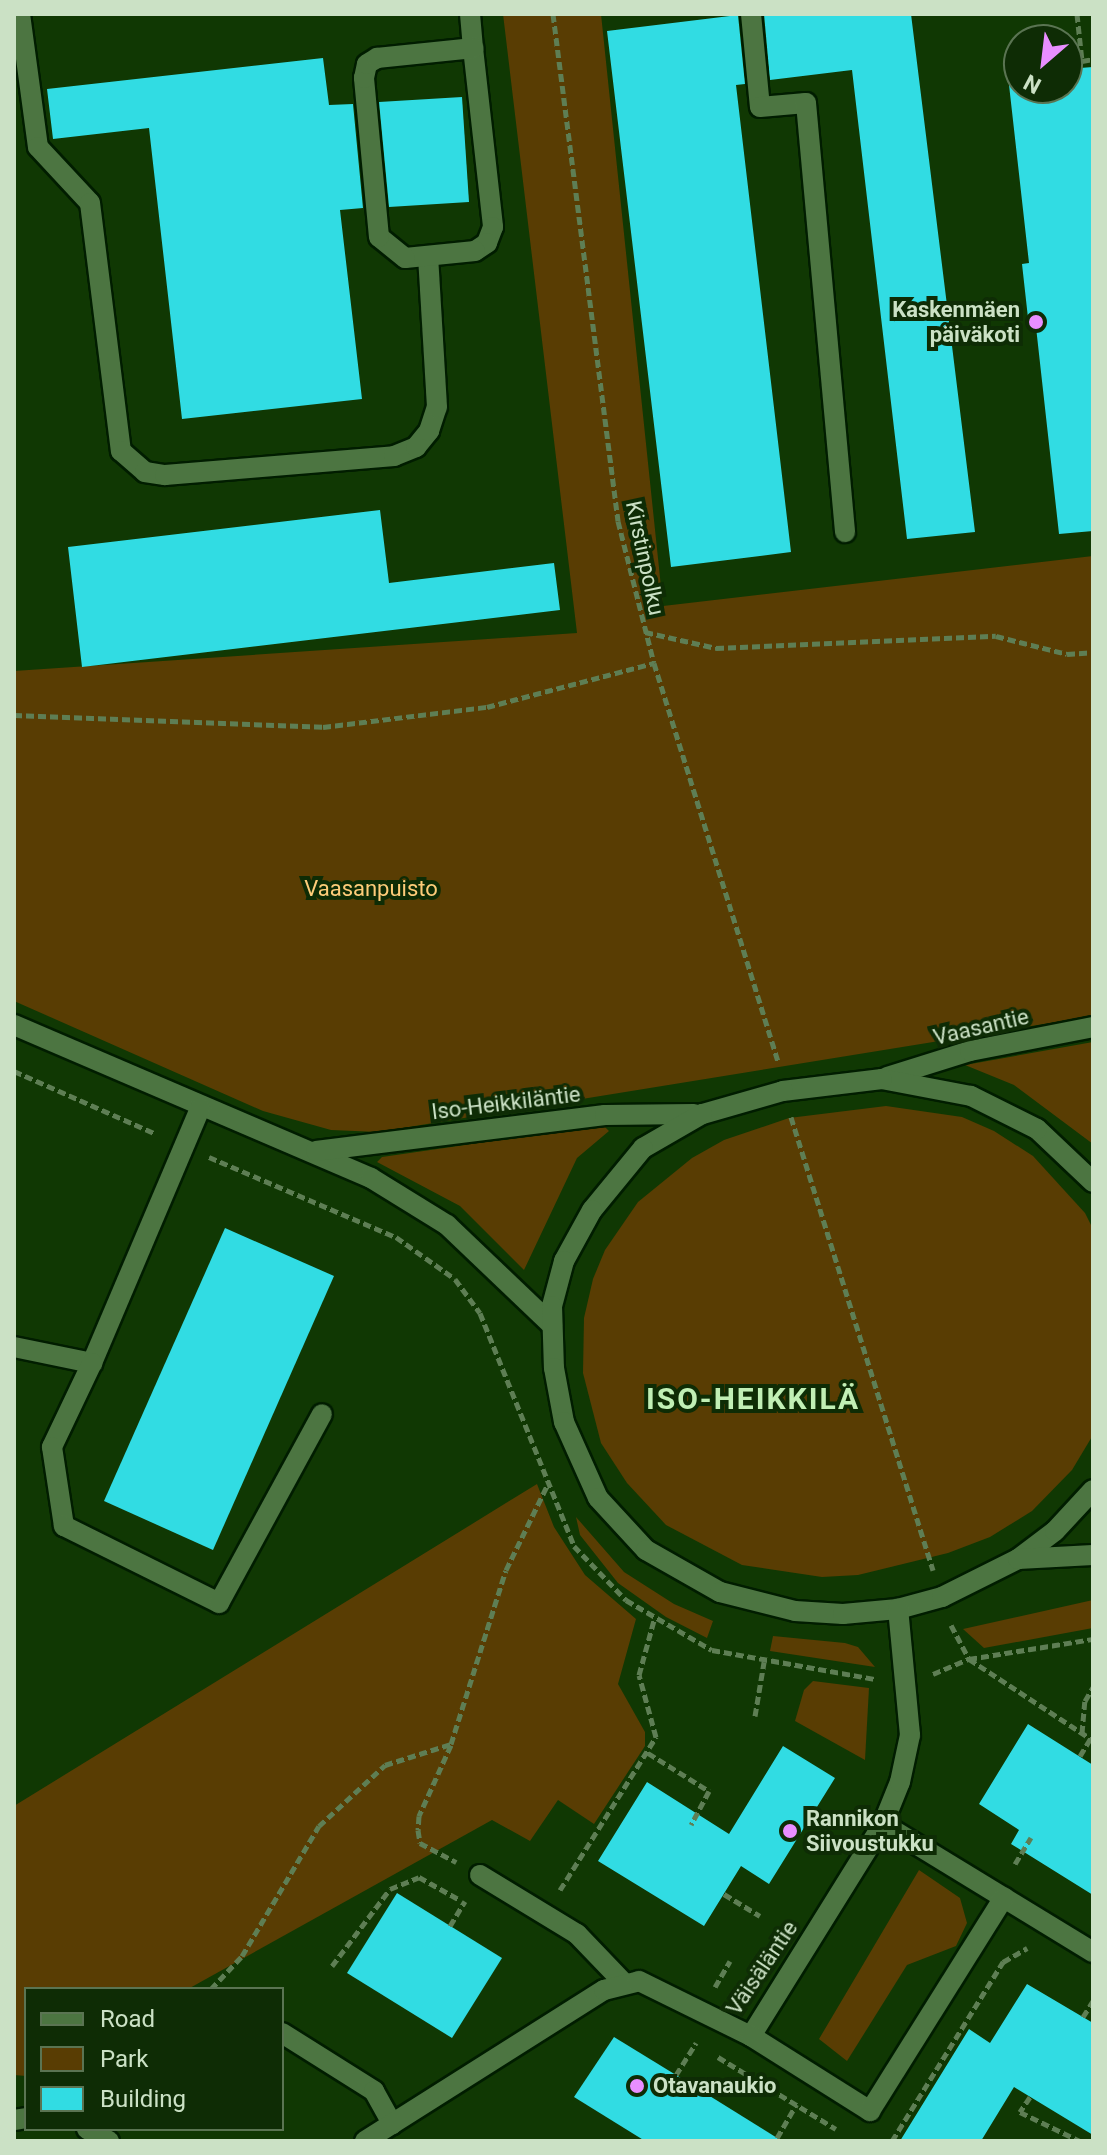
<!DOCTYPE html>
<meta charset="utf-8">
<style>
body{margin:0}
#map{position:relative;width:1107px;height:2155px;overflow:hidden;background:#103803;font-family:Roboto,sans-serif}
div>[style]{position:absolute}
.green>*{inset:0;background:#593d03}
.building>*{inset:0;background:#31dce3}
.path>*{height:5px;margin-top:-2.5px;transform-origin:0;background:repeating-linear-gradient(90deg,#5e7e54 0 8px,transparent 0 12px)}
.roads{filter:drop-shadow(2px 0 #011d00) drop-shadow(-2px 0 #011d00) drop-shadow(0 2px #011d00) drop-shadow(0 -2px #011d00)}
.minor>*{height:20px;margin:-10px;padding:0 10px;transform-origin:10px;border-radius:10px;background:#4c7541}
.dots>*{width:22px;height:22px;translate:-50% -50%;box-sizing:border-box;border:4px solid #0e2c05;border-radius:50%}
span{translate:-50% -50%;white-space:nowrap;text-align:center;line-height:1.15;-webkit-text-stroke:8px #0e2c05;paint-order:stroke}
.poi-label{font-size:22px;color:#cbe1c5;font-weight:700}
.right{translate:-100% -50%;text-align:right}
.left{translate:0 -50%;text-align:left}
.street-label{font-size:22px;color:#cbe1c5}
.park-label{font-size:22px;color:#fecc79}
.district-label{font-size:30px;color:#c1efb5;font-weight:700;letter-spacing:2px}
.frame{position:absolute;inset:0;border:16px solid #cbe1c5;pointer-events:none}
.legend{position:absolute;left:24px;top:1987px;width:260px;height:144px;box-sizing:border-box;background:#0e2c05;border:2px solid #5a7452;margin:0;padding:10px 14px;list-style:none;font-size:24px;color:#cbe1c5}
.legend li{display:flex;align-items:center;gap:16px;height:40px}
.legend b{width:40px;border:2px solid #5a7452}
.north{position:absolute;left:1003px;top:24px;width:80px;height:80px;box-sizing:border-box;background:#0e2c05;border:2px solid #5a7452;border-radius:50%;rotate:208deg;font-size:22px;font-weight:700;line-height:32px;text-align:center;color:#cbe1c5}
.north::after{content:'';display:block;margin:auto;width:28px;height:36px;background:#e88eff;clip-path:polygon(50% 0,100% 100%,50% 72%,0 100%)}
</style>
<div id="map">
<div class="green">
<i style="clip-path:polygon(503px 14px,601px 14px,663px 606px,1093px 556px,1093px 1016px,378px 1132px,331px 1130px,263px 1111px,14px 1001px,14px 671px,577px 633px)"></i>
<i style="clip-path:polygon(1093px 1042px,1093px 1144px,1014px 1085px,965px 1065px)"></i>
<i style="clip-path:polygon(886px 1106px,962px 1117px,994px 1131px,1033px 1156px,1085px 1213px,1093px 1229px,1093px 1435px,1072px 1470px,1032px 1511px,990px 1537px,948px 1553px,858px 1575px,822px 1577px,742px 1565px,666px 1525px,627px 1483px,601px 1443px,583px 1373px,584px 1318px,593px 1279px,605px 1250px,638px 1202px,692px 1158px,724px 1140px,789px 1118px)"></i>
<i style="clip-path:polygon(603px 1125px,609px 1131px,577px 1158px,524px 1270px,460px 1206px,377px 1162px,382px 1157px)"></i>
<i style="clip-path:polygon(537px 1484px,554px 1527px,585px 1575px,636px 1619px,618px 1684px,645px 1732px,645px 1746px,594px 1824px,558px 1800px,530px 1841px,492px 1820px,188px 1989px,26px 1989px,26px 2076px,14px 2075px,14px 1806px)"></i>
<i style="clip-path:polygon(576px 1517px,624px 1572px,674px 1604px,713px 1621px,707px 1638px,666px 1617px,618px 1583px,580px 1535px)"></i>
<i style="clip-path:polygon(1093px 1600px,1093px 1628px,984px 1648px,963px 1629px)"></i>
<i style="clip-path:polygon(773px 1636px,845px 1643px,858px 1647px,875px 1667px,770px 1651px)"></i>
<i style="clip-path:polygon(813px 1681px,869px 1688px,865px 1760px,795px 1721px,804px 1690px)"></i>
<i style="clip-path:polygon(919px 1870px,960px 1898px,967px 1923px,956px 1946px,907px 1965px,847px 2061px,819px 2039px)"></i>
</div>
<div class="building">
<i style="clip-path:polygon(764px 14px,911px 14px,975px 532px,907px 539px,852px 70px,770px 80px)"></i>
<i style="clip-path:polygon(738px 15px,745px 84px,736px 85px,791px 552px,671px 567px,607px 31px)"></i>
<i style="clip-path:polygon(323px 58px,329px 105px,353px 104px,363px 208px,340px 210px,362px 399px,182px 419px,149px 128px,53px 139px,47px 89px)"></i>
<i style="clip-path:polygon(1093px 67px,1093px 531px,1059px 534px,1036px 327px,1029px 327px,1022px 264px,1029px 263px,1008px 76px,1019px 75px,1019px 88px,1067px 88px,1067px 69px)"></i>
<i style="clip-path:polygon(462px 97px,469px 202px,389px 207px,379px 102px)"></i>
<i style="clip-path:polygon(380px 510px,389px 583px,554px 563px,560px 610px,82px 667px,68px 547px)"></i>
<i style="clip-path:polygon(225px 1228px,334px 1276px,213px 1550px,104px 1501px)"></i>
<i style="clip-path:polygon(1028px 1724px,1093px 1765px,1093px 1895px,1011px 1844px,1019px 1830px,979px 1804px)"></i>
<i style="clip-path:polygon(783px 1746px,835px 1778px,769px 1884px,741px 1866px,704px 1926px,598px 1861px,647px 1782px,729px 1834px)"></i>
<i style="clip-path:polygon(397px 1893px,502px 1958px,452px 2038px,347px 1973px)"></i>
<i style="clip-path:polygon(1027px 1984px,1093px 2023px,1093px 2135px,1014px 2087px,981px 2141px,900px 2141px,969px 2029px,990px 2043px)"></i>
<i style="clip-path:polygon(614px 2037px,676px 2075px,782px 2141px,645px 2141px,574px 2097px)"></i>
</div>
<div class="path">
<i style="left:553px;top:14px;width:511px;rotate:82.69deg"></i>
<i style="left:618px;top:521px;width:146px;rotate:75.8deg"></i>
<i style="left:654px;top:663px;width:417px;rotate:72.7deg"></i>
<i style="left:1077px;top:14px;width:47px;rotate:83.9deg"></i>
<i style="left:1082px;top:61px;width:11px;rotate:-10deg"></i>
<i style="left:645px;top:632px;width:73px;rotate:12.7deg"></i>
<i style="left:716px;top:648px;width:280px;rotate:-2.5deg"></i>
<i style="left:996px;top:636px;width:73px;rotate:14.2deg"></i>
<i style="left:1067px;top:654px;width:26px;rotate:-4deg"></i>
<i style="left:14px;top:715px;width:309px;rotate:2.2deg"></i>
<i style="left:323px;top:727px;width:165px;rotate:-7deg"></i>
<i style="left:487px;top:707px;width:173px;rotate:-14.8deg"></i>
<i style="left:14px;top:1071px;width:155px;rotate:23.9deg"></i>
<i style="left:791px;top:1117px;width:475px;rotate:72.6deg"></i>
<i style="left:209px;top:1157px;width:203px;rotate:23.2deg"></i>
<i style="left:396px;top:1237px;width:72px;rotate:35.4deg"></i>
<i style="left:455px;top:1279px;width:42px;rotate:53.7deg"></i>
<i style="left:480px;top:1313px;width:251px;rotate:68deg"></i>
<i style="left:574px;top:1546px;width:75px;rotate:46.1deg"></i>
<i style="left:626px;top:1600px;width:99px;rotate:30.2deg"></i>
<i style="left:712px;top:1650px;width:166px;rotate:10.1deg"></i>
<i style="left:951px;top:1625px;width:38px;rotate:62deg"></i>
<i style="left:969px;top:1659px;width:148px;rotate:33.2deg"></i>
<i style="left:933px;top:1674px;width:39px;rotate:-23deg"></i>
<i style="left:969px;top:1659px;width:126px;rotate:-9.2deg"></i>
<i style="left:755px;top:1716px;width:55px;rotate:-80.5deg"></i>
<i style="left:1082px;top:1733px;width:32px;rotate:-85deg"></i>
<i style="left:1085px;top:1701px;width:16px;rotate:-60deg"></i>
<i style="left:451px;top:1745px;width:78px;rotate:114.3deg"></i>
<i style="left:419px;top:1816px;width:14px;rotate:94deg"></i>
<i style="left:418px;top:1830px;width:13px;rotate:81deg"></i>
<i style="left:420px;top:1843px;width:41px;rotate:27.8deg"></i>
<i style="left:648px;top:1753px;width:72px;rotate:31.9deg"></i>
<i style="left:709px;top:1791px;width:38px;rotate:118deg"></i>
<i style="left:1080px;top:1756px;width:21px;rotate:-59deg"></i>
<i style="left:1015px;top:1864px;width:31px;rotate:-59deg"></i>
<i style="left:560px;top:1890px;width:181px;rotate:-57.9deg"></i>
<i style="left:656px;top:1737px;width:64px;rotate:-105.3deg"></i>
<i style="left:639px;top:1675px;width:57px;rotate:-74.7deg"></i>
<i style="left:724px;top:1894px;width:42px;rotate:31.4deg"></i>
<i style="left:450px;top:1926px;width:29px;rotate:-59deg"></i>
<i style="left:332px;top:1966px;width:96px;rotate:-53deg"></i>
<i style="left:390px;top:1889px;width:31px;rotate:-22deg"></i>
<i style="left:419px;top:1877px;width:47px;rotate:29.3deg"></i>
<i style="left:715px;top:1987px;width:30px;rotate:-60deg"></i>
<i style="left:211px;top:1989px;width:45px;rotate:-46.8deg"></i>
<i style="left:242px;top:1956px;width:151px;rotate:-59.4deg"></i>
<i style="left:319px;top:1826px;width:90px;rotate:-42.7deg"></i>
<i style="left:385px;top:1765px;width:69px;rotate:-17.7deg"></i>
<i style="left:451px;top:1744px;width:182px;rotate:-72.5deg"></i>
<i style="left:506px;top:1570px;width:93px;rotate:-64deg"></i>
<i style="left:1083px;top:2017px;width:19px;rotate:-58deg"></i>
<i style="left:718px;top:2057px;width:138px;rotate:31.4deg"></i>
<i style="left:676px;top:2075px;width:38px;rotate:-58deg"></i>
<i style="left:1030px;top:2097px;width:18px;rotate:124deg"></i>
<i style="left:1020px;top:2112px;width:67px;rotate:25.8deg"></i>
<i style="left:777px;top:2138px;width:39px;rotate:-60deg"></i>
<i style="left:892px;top:2141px;width:211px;rotate:-58.2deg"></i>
<i style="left:1003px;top:1962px;width:28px;rotate:-30deg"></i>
</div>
<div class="roads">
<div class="minor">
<i style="left:20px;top:14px;width:134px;rotate:82.3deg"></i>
<i style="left:38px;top:147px;width:76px;rotate:47.1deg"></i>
<i style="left:90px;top:203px;width:250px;rotate:82.9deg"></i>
<i style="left:121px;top:451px;width:32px;rotate:41deg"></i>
<i style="left:145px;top:472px;width:20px;rotate:9deg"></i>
<i style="left:165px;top:475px;width:230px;rotate:-4.7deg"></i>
<i style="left:394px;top:456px;width:24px;rotate:-22deg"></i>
<i style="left:416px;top:447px;width:21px;rotate:-51deg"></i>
<i style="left:429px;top:431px;width:25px;rotate:-72deg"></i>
<i style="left:437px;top:407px;width:151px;rotate:-93.4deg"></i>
<i style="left:470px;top:14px;width:34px;rotate:85deg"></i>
<i style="left:751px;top:14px;width:93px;rotate:84.5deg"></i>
<i style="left:760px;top:107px;width:46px;rotate:-5deg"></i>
<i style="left:806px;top:103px;width:431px;rotate:84.8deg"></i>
<i style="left:473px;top:48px;width:180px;rotate:83.6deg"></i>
<i style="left:493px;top:227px;width:17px;rotate:111deg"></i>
<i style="left:487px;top:243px;width:14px;rotate:146deg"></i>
<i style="left:475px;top:251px;width:70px;rotate:174.3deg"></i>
<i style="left:405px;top:258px;width:33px;rotate:-141deg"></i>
<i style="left:379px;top:237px;width:160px;rotate:-95.4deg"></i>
<i style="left:364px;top:78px;width:14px;rotate:-78deg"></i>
<i style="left:367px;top:64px;width:12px;rotate:-31deg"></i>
<i style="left:377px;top:58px;width:97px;rotate:-5.9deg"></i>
<i style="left:14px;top:1025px;width:388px;rotate:23.2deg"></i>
<i style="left:371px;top:1178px;width:89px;rotate:31.7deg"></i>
<i style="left:447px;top:1225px;width:145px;rotate:43.6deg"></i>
<i style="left:887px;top:1077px;width:87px;rotate:-17.4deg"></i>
<i style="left:970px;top:1051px;width:125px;rotate:-11deg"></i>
<i style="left:316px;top:1151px;width:291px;rotate:-7.1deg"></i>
<i style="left:605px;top:1115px;width:89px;rotate:-0.6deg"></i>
<i style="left:1093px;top:1182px;width:77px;rotate:-136.6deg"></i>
<i style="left:1037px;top:1129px;width:74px;rotate:-153.4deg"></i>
<i style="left:971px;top:1096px;width:91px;rotate:-169.2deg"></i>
<i style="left:882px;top:1079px;width:100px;rotate:173.1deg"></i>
<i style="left:783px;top:1091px;width:84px;rotate:164.1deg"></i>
<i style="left:702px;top:1114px;width:68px;rotate:150deg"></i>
<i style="left:643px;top:1148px;width:80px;rotate:129.4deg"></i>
<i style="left:592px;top:1210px;width:58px;rotate:118.8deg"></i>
<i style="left:564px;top:1261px;width:47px;rotate:104.9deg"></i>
<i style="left:552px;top:1306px;width:62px;rotate:88.2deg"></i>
<i style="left:554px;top:1368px;width:55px;rotate:79.5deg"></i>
<i style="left:564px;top:1422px;width:83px;rotate:65.9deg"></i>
<i style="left:598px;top:1498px;width:71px;rotate:47.3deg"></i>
<i style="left:646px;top:1550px;width:85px;rotate:29.6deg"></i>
<i style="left:720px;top:1592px;width:77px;rotate:14.2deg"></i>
<i style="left:795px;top:1611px;width:48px;rotate:3.6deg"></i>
<i style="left:843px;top:1614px;width:55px;rotate:-5.2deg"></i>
<i style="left:898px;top:1609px;width:46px;rotate:-15.3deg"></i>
<i style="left:942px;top:1597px;width:85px;rotate:-26.6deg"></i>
<i style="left:1018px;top:1559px;width:46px;rotate:-37.1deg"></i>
<i style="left:1055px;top:1531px;width:56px;rotate:-47.2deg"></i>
<i style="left:14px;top:1347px;width:80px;rotate:11.6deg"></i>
<i style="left:92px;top:1363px;width:277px;rotate:-67deg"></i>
<i style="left:92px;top:1363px;width:93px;rotate:115.5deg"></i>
<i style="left:52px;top:1447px;width:80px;rotate:81.4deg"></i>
<i style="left:64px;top:1526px;width:173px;rotate:26.4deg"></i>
<i style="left:219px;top:1603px;width:215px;rotate:-61.4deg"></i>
<i style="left:1018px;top:1559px;width:75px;rotate:-3.1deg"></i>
<i style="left:883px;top:1824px;width:246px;rotate:31.4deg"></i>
<i style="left:480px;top:1875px;width:114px;rotate:31.3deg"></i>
<i style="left:577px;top:1934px;width:66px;rotate:46.2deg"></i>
<i style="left:282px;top:2033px;width:109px;rotate:32.2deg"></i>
<i style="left:374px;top:2091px;width:38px;rotate:61deg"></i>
<i style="left:751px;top:2036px;width:250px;rotate:-58.1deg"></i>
<i style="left:883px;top:1824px;width:45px;rotate:-68deg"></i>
<i style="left:900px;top:1782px;width:48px;rotate:-78deg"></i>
<i style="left:910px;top:1735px;width:127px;rotate:-95.4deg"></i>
<i style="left:14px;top:2120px;width:12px;rotate:-9deg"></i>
<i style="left:87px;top:2129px;width:25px;rotate:29deg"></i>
<i style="left:365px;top:2141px;width:283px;rotate:-32.3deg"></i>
<i style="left:604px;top:1990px;width:36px;rotate:-14deg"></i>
<i style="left:639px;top:1981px;width:125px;rotate:26.2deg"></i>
<i style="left:751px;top:2036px;width:141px;rotate:32.2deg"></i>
<i style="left:870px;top:2111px;width:252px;rotate:-57.9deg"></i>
</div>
</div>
<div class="dots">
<i style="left:1036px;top:322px;background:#e88eff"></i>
<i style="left:790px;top:1831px;background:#e88eff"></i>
<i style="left:637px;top:2086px;background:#e88eff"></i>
</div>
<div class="poi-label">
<span class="right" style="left:1020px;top:322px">Kaskenmäen<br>päiväkoti</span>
<span class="left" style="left:806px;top:1831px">Rannikon<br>Siivoustukku</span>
<span class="left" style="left:653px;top:2086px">Otavanaukio</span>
</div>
<div class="street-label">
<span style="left:645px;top:558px;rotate:78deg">Kirstinpolku</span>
<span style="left:981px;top:1027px;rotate:-13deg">Vaasantie</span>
<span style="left:506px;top:1103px;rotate:-7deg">Iso-Heikkiläntie</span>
<span style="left:762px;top:1968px;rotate:-56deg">Väisäläntie</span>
</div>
<div class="park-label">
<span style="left:371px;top:889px">Vaasanpuisto</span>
</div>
<div class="district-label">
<span style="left:753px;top:1399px">ISO-HEIKKILÄ</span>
</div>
<div class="frame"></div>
<ul class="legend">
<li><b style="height:10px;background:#4c7541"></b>Road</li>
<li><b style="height:22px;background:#593d03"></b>Park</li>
<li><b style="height:22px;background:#31dce3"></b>Building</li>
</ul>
<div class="north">N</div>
</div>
